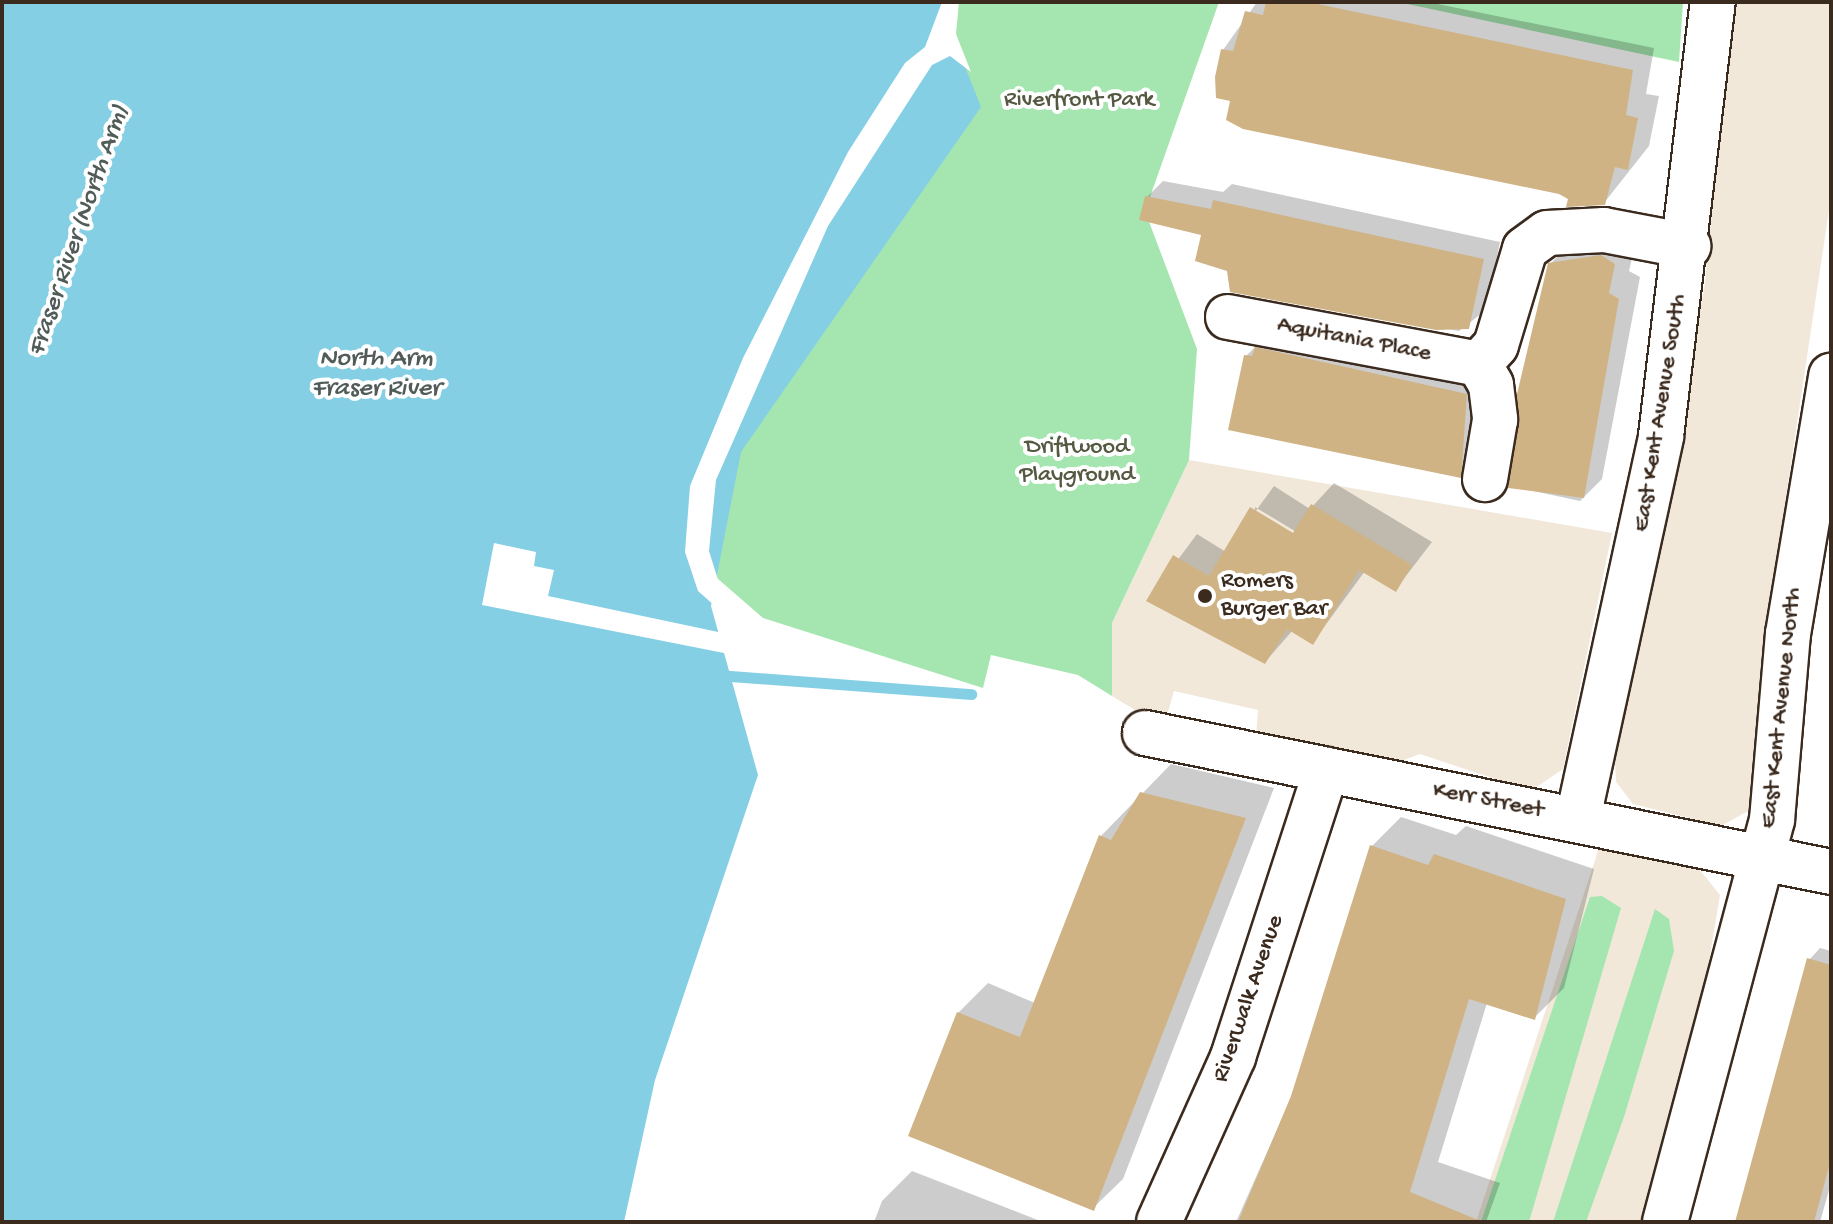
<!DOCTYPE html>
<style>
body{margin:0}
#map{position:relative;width:1833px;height:1224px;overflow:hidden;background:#fff;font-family:"Gochi Hand",sans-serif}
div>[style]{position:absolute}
.built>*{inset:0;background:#f1e8da}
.green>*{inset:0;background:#a5e6b0}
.water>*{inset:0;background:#84cfe4}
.pier>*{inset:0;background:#fff}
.shadow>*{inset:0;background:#0003}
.stream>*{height:11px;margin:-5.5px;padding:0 5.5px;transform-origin:5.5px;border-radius:5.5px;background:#84cfe4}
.building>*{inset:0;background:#cfb385}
.roads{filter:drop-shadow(2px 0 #3b2a1e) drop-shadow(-2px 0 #3b2a1e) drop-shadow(0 2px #3b2a1e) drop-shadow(0 -2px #3b2a1e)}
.street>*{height:44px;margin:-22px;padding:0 22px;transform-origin:22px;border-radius:22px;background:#fff}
.dots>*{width:22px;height:22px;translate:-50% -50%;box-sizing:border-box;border:4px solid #fff;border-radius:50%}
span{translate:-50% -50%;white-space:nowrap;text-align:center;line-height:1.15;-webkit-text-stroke:8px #fff;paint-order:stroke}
.park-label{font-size:24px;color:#565942}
.street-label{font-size:24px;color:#3b2a1e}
.poi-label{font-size:24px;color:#3b2a1e}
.left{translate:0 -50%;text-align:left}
.water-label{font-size:26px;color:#515c59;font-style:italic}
.frame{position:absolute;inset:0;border:4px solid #3b2a1e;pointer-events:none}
</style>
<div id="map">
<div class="built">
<i style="clip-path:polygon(1732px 2px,1831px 2px,1831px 197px,1770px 603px,1759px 774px,1748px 811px,1721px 826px,1633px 804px,1616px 782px,1615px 764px,1705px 283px)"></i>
<i style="clip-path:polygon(1189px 460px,1612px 533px,1563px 769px,1531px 791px,1420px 754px,1396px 763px,1256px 737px,1258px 710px,1174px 691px,1166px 719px,1148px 718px,1112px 696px,1112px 623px)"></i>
<i style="clip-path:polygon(1599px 848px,1699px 869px,1720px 895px,1696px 1040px,1654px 1183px,1641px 1222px,1476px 1222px)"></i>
</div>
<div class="green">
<i style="clip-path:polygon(955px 2px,1219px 2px,1145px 211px,1197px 349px,1189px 460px,1112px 623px,1112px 696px,1078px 675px,991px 655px,983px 688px,763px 618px,710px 572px,716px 480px,952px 34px)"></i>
<i style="clip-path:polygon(1398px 2px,1683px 2px,1679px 62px)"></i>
<i style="clip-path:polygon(1602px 896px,1621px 908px,1529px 1222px,1481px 1222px,1590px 897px)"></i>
<i style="clip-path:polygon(1655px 909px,1669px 919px,1674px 951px,1624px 1117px,1586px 1222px,1553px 1222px)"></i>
</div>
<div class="water">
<i style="clip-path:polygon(2px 2px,955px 2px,952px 34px,981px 107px,741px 452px,711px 606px,758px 775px,655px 1080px,624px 1222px,2px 1222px)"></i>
</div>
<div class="pier">
<i style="clip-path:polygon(942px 2px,959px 2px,956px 34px,971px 72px,950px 56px,932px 65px,828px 226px,716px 480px,709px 551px,719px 583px,715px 606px,698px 591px,685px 552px,690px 486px,743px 358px,848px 152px,905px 63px,925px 47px)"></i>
<i style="clip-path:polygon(494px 543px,536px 552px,534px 566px,554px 570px,548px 596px,723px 633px,729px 654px,482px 605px)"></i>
</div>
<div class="shadow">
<i style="clip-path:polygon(1257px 2px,1428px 2px,1654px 48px,1646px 94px,1659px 96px,1649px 146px,1604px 203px,1232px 100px,1223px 50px)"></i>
<i style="clip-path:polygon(1163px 181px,1223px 192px,1232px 184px,1500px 242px,1486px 310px,1459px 331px,1232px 291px,1228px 270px,1203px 233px,1147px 197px)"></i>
<i style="clip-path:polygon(1572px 242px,1636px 242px,1629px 271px,1640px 277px,1602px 479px,1580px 501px,1510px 486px,1550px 264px)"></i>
<i style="clip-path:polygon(1268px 334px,1488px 373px,1482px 454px,1460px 476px,1246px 356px)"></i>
<i style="clip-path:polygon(evenodd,1334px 483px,1432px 542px,1396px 589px,1365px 571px,1313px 642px,1293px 630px,1265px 662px,1148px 600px,1197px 534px,1226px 552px,1274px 486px,1310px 509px,1334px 483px,1255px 507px,1303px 536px,1301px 540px,1255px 512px,1255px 507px)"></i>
<i style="clip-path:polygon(1171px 764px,1274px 788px,1123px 1179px,1093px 1208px,958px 1013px,988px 983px,1035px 1003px,1100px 837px)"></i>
<i style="clip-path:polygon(1401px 817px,1456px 835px,1466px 826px,1594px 869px,1564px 988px,1534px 1018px,1487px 1003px,1438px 1162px,1500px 1183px,1486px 1222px,1236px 1222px,1292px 1096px,1372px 846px)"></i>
<i style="clip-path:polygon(1820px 948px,1831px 951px,1831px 1183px,1820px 1222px,1737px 1222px,1809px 960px)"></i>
<i style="clip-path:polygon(912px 1171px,1043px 1222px,874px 1222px,882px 1201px)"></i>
</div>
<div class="stream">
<i style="left:717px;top:675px;width:255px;rotate:4.3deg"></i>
</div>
<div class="building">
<i style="clip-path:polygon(1266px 2px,1308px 2px,1633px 70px,1626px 115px,1638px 118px,1628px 170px,1615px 167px,1605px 205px,1566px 207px,1568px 199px,1559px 194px,1243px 129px,1226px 120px,1230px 101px,1216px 98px,1215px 77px,1221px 49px,1233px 51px,1245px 11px,1263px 15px)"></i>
<i style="clip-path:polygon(1145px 196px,1211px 209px,1213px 200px,1484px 259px,1469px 329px,1436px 330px,1230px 292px,1227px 271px,1195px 261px,1201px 235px,1139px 220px)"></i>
<i style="clip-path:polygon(1601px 255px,1615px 264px,1609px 293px,1619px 299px,1584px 498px,1508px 488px,1517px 394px,1548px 263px)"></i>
<i style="clip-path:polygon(1255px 347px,1467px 394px,1461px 478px,1228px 430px,1244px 355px,1252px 356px)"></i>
<i style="clip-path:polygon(1311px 504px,1412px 565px,1396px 592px,1359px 570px,1313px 645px,1287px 629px,1265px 664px,1146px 601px,1173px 555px,1209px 576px,1250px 507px,1293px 533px)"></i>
<i style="clip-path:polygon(1140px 792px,1246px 818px,1094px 1211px,908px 1136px,957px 1012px,1020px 1037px,1099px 835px,1111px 840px)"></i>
<i style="clip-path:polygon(1370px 845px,1428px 865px,1434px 854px,1566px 899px,1535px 1020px,1469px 999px,1410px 1192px,1483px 1222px,1238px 1222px,1291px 1096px)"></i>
<i style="clip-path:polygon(1807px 958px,1831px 965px,1831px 1159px,1814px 1222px,1735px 1222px)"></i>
</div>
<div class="roads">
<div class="street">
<i style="left:1228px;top:317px;width:255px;rotate:10.6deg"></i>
<i style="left:1479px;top:364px;width:25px;rotate:-48deg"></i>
<i style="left:1496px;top:345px;width:100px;rotate:-73.2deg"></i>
<i style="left:1525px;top:249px;width:27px;rotate:-36deg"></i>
<i style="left:1547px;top:233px;width:57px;rotate:-3deg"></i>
<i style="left:1604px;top:230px;width:86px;rotate:10.8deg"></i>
<i style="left:1479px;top:364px;width:24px;rotate:60deg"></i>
<i style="left:1491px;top:385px;width:35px;rotate:83deg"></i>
<i style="left:1495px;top:420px;width:60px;rotate:99.6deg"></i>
<i style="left:1145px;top:733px;width:700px;rotate:11.45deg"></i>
<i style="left:1578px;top:818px;width:391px;rotate:-77.7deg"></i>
<i style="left:1661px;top:436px;width:437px;rotate:-83.2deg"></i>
<i style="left:1159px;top:1222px;width:181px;rotate:-65.8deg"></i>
<i style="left:1233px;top:1057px;width:302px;rotate:-72deg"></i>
<i style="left:1665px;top:1222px;width:416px;rotate:-75.1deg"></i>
<i style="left:1772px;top:820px;width:187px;rotate:-85.1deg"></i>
<i style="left:1788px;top:634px;width:262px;rotate:-80.5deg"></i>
</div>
</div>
<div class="dots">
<i style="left:1205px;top:596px;background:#3b2a1e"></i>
</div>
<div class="park-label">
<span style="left:1079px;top:101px">Riverfront Park</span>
<span style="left:1077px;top:462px">Driftwood<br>Playground</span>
</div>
<div class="street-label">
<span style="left:1354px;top:340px;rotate:11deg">Aquitania Place</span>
<span style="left:1661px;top:413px;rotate:-81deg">East Kent Avenue South</span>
<span style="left:1782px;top:708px;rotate:-84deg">East Kent Avenue North</span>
<span style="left:1488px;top:801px;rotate:11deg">Kerr Street</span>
<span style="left:1249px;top:999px;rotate:-71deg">Riverwalk Avenue</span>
</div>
<div class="poi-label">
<span class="left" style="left:1221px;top:596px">Romers<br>Burger Bar</span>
</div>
<div class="water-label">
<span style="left:80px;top:231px;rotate:-71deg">Fraser River (North Arm)</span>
<span style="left:376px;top:375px">North Arm<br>Fraser River</span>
</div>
<div class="frame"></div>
</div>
